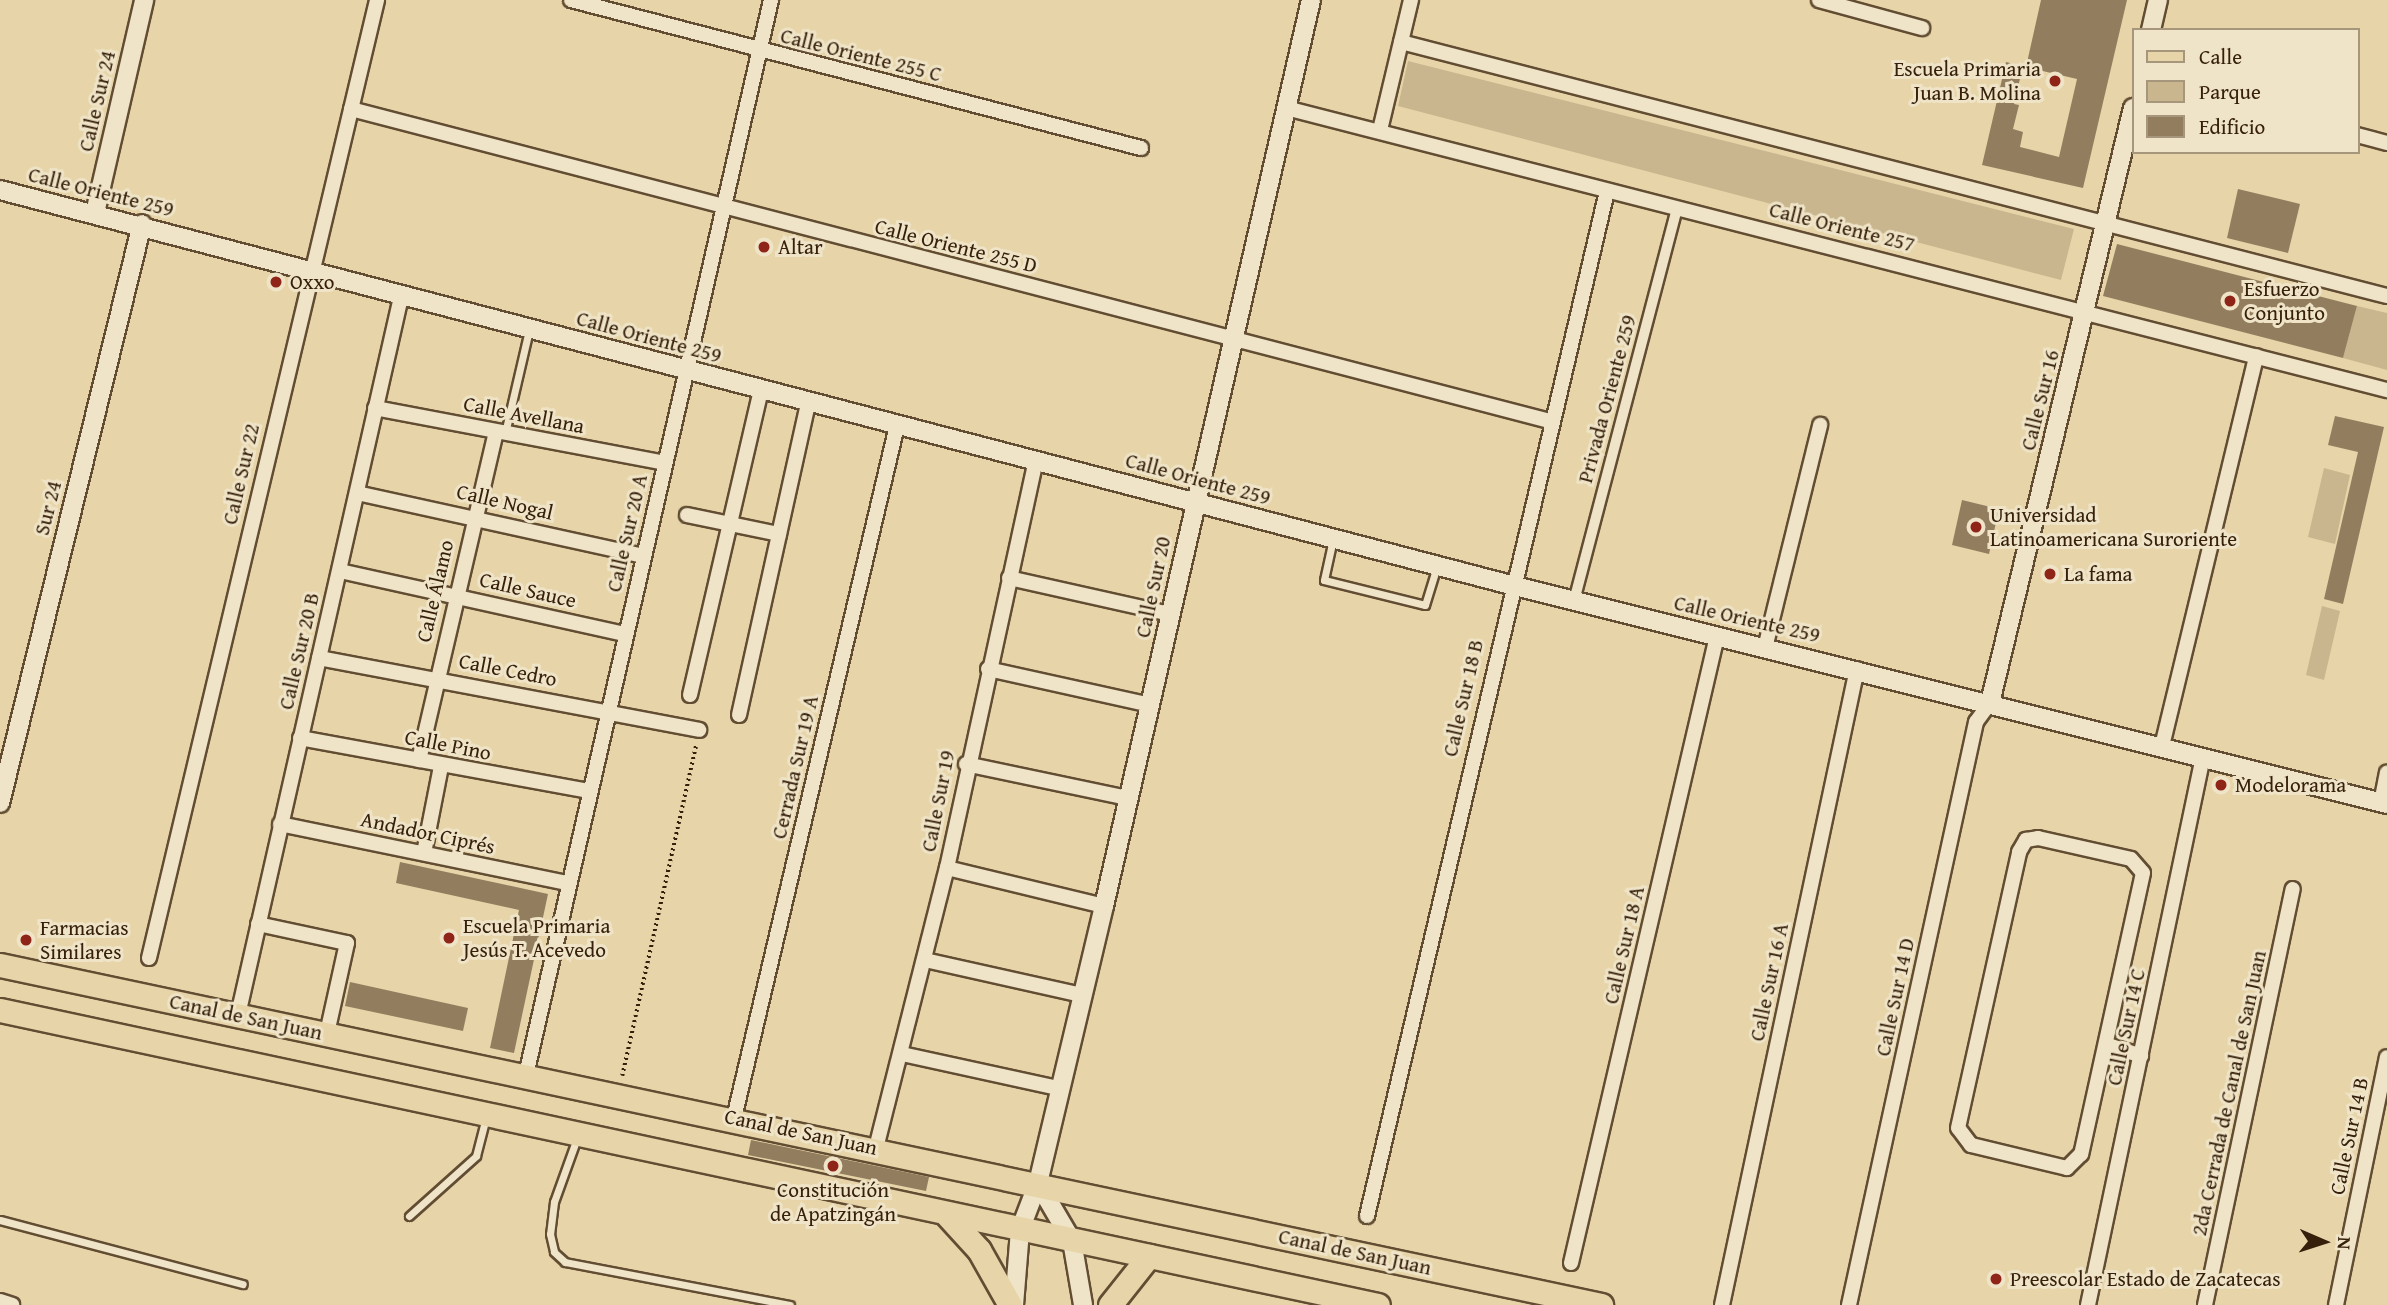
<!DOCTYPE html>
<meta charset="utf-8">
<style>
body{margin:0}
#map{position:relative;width:2387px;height:1305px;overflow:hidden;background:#e7d5a9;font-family:"Gentium Book Plus",serif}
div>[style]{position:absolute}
.green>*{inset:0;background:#c9b68e}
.building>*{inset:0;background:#927e5e}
.path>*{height:3.5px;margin-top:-1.75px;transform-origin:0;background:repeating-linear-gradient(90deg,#36200c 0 2px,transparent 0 5.5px)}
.roads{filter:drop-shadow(2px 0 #624d33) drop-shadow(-2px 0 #624d33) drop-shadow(0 2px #624d33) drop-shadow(0 -2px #624d33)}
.service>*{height:7px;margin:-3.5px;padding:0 3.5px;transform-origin:3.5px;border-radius:3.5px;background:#efe4c7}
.pedestrian>*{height:10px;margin:-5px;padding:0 5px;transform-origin:5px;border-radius:5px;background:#efe4c7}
.minor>*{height:14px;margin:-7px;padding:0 7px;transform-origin:7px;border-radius:7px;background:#efe4c7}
.tertiary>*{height:18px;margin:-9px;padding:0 9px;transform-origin:9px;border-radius:9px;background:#efe4c7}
.primary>*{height:23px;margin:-11.5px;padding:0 11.5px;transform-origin:11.5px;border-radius:11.5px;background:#e7d5a9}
.dots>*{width:19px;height:19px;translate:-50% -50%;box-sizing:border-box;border:4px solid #efe4c7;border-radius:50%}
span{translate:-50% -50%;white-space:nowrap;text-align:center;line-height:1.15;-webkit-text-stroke:6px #efe4c7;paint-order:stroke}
.street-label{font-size:21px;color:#36200c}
.poi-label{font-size:21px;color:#36200c}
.right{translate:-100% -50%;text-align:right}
.left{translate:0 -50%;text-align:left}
.legend{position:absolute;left:2132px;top:28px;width:228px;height:126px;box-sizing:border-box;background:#efe4c7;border:2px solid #a5967c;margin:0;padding:9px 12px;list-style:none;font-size:21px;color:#36200c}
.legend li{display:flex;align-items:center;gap:14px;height:35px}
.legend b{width:35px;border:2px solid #a5967c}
.north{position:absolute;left:2289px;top:1207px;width:70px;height:70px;-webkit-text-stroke:5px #efe4c7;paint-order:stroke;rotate:93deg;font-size:19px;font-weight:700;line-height:28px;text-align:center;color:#36200c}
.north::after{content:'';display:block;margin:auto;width:24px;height:32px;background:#36200c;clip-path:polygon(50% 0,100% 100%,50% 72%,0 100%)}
</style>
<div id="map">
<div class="green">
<i style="clip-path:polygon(1408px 61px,2074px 229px,2061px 280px,1398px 106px)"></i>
<i style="clip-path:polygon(2357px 306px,2387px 313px,2387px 370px,2343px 358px)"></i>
<i style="clip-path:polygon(2324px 468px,2350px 475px,2335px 544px,2308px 537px)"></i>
<i style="clip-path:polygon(2322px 606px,2340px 611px,2324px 680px,2306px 675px)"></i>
</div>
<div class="building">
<i style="clip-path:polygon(2041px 0,2127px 0,2083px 188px,1982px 165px,2006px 62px,2023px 66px,2014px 104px,2019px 105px,2013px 129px,2023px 132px,2020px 147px,2059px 157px,2077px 79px,2026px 67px)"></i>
<i style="clip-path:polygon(2238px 189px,2300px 204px,2288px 253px,2227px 238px)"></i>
<i style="clip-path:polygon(2117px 244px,2357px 306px,2343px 358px,2103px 296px)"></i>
<i style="clip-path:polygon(2335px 416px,2384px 427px,2343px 604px,2324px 599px,2358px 452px,2328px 445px)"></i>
<i style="clip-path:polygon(1962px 500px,1999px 509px,1989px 554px,1952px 545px)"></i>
<i style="clip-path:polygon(400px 862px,548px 894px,514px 1053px,490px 1048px,519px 910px,396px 883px)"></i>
<i style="clip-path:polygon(350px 982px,468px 1008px,463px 1031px,345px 1006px)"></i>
<i style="clip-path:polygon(751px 1140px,929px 1177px,926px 1191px,748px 1155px)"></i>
</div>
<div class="path">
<i style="left:622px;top:1076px;width:338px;rotate:-77.4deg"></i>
</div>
<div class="roads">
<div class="service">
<i style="left:505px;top:433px;width:106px;rotate:-76.9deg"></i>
<i style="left:1333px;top:539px;width:42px;rotate:102.4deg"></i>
<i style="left:1324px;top:580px;width:104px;rotate:13.9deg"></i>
<i style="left:1425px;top:605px;width:41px;rotate:-72.9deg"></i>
<i style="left:577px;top:1138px;width:68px;rotate:109.8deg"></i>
<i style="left:554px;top:1202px;width:32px;rotate:97deg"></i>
<i style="left:550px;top:1234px;width:18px;rotate:77deg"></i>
<i style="left:554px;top:1252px;width:15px;rotate:42deg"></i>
<i style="left:565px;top:1262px;width:229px;rotate:10.8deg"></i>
<i style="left:409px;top:1216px;width:90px;rotate:-41.8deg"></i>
<i style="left:476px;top:1156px;width:40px;rotate:-75.6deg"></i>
<i style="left:0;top:1220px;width:251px;rotate:14.8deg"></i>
</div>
<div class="pedestrian">
<i style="left:1574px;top:601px;width:406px;rotate:-75.3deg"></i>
</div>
<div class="minor">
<i style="left:571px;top:0;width:589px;rotate:14.56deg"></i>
<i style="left:1819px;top:0;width:107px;rotate:15.2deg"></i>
<i style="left:1401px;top:42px;width:1018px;rotate:14.45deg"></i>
<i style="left:1286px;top:108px;width:1137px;rotate:14.37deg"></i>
<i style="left:351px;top:109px;width:1239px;rotate:14.59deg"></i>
<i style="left:1380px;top:130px;width:134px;rotate:-76.6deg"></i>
<i style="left:2357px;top:135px;width:31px;rotate:15deg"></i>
<i style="left:375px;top:408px;width:295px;rotate:10.7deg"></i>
<i style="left:357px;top:493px;width:294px;rotate:12.4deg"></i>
<i style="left:687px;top:515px;width:94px;rotate:11.7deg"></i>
<i style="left:340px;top:571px;width:292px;rotate:12.5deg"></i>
<i style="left:1009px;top:578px;width:165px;rotate:12.6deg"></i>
<i style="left:1765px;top:648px;width:230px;rotate:-76.1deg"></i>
<i style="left:319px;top:658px;width:387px;rotate:10.7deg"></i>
<i style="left:988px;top:669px;width:166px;rotate:12.5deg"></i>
<i style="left:690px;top:695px;width:312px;rotate:-76.9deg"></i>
<i style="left:739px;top:715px;width:320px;rotate:-77.5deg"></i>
<i style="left:300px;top:738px;width:293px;rotate:10.4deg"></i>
<i style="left:2162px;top:746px;width:401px;rotate:-76.4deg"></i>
<i style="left:419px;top:760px;width:337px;rotate:-76.8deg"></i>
<i style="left:966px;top:764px;width:166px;rotate:11.9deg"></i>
<i style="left:2381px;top:803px;width:31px;rotate:-79deg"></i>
<i style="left:280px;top:824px;width:294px;rotate:11.6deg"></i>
<i style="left:2038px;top:838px;width:95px;rotate:12.7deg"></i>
<i style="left:2131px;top:859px;width:18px;rotate:49deg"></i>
<i style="left:2143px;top:873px;width:288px;rotate:102.4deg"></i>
<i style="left:2081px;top:1154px;width:20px;rotate:135deg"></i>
<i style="left:2067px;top:1168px;width:99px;rotate:-166.5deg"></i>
<i style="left:1971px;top:1145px;width:21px;rotate:-127deg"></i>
<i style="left:1958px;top:1128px;width:283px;rotate:-77.5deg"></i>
<i style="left:2019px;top:852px;width:14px;rotate:-60deg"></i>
<i style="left:2026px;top:840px;width:12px;rotate:-9deg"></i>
<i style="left:424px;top:853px;width:89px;rotate:-78.9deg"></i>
<i style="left:947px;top:868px;width:162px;rotate:13.6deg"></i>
<i style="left:258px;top:924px;width:91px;rotate:12.1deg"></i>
<i style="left:347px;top:943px;width:92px;rotate:102.5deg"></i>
<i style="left:149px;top:958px;width:985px;rotate:-76.61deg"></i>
<i style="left:925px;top:960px;width:160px;rotate:12.6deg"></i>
<i style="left:238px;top:1015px;width:736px;rotate:-77.21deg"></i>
<i style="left:2108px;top:1045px;width:35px;rotate:18deg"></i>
<i style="left:902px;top:1054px;width:160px;rotate:12.3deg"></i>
<i style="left:526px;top:1075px;width:1103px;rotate:-77.16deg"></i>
<i style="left:734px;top:1118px;width:711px;rotate:-76.75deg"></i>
<i style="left:876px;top:1148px;width:289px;rotate:-75.8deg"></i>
<i style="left:947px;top:868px;width:417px;rotate:-77.7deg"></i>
<i style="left:1367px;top:1216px;width:1053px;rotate:-76.82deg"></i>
<i style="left:1571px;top:1263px;width:644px;rotate:-76.89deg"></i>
<i style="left:0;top:1301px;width:13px;rotate:18deg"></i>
<i style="left:1722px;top:1305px;width:650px;rotate:-78.02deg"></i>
<i style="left:1849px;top:1305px;width:597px;rotate:-77.71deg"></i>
<i style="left:1976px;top:722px;width:24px;rotate:-54deg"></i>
<i style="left:2088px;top:1305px;width:560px;rotate:-78.15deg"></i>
<i style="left:2205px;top:1305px;width:425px;rotate:-78.1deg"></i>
<i style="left:2336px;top:1305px;width:253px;rotate:-78.4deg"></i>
</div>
<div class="tertiary">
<i style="left:2151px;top:30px;width:31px;rotate:-77deg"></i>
<i style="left:0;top:190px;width:1562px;rotate:14.65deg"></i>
<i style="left:1511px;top:585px;width:903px;rotate:14.04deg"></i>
<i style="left:95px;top:213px;width:219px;rotate:-77deg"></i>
<i style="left:1990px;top:703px;width:612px;rotate:-76.49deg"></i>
<i style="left:0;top:803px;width:596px;rotate:-76.22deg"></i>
<i style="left:1038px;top:1183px;width:67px;rotate:59.6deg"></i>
<i style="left:1072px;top:1241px;width:65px;rotate:80.2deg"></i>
<i style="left:1014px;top:1305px;width:75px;rotate:-85.4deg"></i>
<i style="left:1020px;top:1230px;width:50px;rotate:-69deg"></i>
<i style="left:1038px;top:1183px;width:285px;rotate:-76.6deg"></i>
<i style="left:1104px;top:906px;width:929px;rotate:-77.13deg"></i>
</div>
<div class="primary">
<i style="left:0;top:965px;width:1637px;rotate:11.99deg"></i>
<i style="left:0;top:1010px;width:1409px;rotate:12.08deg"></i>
<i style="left:946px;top:1214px;width:49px;rotate:47.5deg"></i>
<i style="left:979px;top:1250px;width:63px;rotate:60.6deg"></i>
<i style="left:1110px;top:1305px;width:63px;rotate:-51.5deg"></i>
</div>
</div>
<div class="dots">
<i style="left:2055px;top:81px;background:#8f2418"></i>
<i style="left:764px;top:247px;background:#8f2418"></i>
<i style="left:276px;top:282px;background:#8f2418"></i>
<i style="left:2230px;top:301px;background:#8f2418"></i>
<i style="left:1976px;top:527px;background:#8f2418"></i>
<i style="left:2050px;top:574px;background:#8f2418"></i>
<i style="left:2221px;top:785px;background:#8f2418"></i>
<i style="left:449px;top:938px;background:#8f2418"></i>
<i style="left:26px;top:940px;background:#8f2418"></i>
<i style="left:833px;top:1166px;background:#8f2418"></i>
<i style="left:1996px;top:1279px;background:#8f2418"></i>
</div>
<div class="street-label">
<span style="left:861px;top:55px;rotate:14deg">Calle Oriente 255 C</span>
<span style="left:97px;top:101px;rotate:-77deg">Calle Sur 24</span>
<span style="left:101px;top:192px;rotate:14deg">Calle Oriente 259</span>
<span style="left:1842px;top:227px;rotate:14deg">Calle Oriente 257</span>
<span style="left:956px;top:246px;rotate:14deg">Calle Oriente 255 D</span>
<span style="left:649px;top:337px;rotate:15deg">Calle Oriente 259</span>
<span style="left:1607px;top:399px;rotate:-75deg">Privada Oriente 259</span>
<span style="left:2040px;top:400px;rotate:-76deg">Calle Sur 16</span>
<span style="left:524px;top:415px;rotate:11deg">Calle Avellana</span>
<span style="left:241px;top:474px;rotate:-77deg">Calle Sur 22</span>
<span style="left:1198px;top:479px;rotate:15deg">Calle Oriente 259</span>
<span style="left:505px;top:502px;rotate:13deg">Calle Nogal</span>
<span style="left:48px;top:508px;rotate:-76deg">Sur 24</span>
<span style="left:627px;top:533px;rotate:-77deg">Calle Sur 20 A</span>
<span style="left:1153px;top:587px;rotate:-78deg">Calle Sur 20</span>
<span style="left:528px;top:590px;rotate:13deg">Calle Sauce</span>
<span style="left:435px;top:591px;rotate:-77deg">Calle Álamo</span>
<span style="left:1747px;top:619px;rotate:13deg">Calle Oriente 259</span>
<span style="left:299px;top:651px;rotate:-77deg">Calle Sur 20 B</span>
<span style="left:508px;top:670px;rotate:11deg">Calle Cedro</span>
<span style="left:1463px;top:698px;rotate:-77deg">Calle Sur 18 B</span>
<span style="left:448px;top:745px;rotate:11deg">Calle Pino</span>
<span style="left:795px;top:767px;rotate:-77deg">Cerrada Sur 19 A</span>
<span style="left:938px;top:801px;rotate:-79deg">Calle Sur 19</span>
<span style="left:428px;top:833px;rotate:12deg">Andador Ciprés</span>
<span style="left:1624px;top:945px;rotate:-77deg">Calle Sur 18 A</span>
<span style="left:1769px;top:982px;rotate:-78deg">Calle Sur 16 A</span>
<span style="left:1895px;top:997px;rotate:-78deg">Calle Sur 14 D</span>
<span style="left:246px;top:1017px;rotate:12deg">Canal de San Juan</span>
<span style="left:2126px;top:1027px;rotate:-78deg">Calle Sur 14 C</span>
<span style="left:2229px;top:1093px;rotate:-78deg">2da Cerrada de Canal de San Juan</span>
<span style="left:801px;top:1132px;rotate:12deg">Canal de San Juan</span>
<span style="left:2349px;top:1136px;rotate:-78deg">Calle Sur 14 B</span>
<span style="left:1355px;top:1252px;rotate:12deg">Canal de San Juan</span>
</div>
<div class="poi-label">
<span class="right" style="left:2041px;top:81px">Escuela Primaria<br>Juan B. Molina</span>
<span class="left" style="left:778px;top:247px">Altar</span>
<span class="left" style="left:290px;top:282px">Oxxo</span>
<span class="left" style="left:2244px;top:301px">Esfuerzo<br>Conjunto</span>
<span class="left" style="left:1990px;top:527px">Universidad<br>Latinoamericana Suroriente</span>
<span class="left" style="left:2064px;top:574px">La fama</span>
<span class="left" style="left:2235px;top:785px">Modelorama</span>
<span class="left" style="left:463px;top:938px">Escuela Primaria<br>Jesús T. Acevedo</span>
<span class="left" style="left:40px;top:940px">Farmacias<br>Similares</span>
<span style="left:833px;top:1202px">Constitución<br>de Apatzingán</span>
<span class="left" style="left:2010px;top:1279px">Preescolar Estado de Zacatecas</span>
</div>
<ul class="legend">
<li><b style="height:9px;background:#e7d5a9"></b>Calle</li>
<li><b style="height:19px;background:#c9b68e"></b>Parque</li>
<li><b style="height:19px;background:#927e5e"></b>Edificio</li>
</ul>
<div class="north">N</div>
</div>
